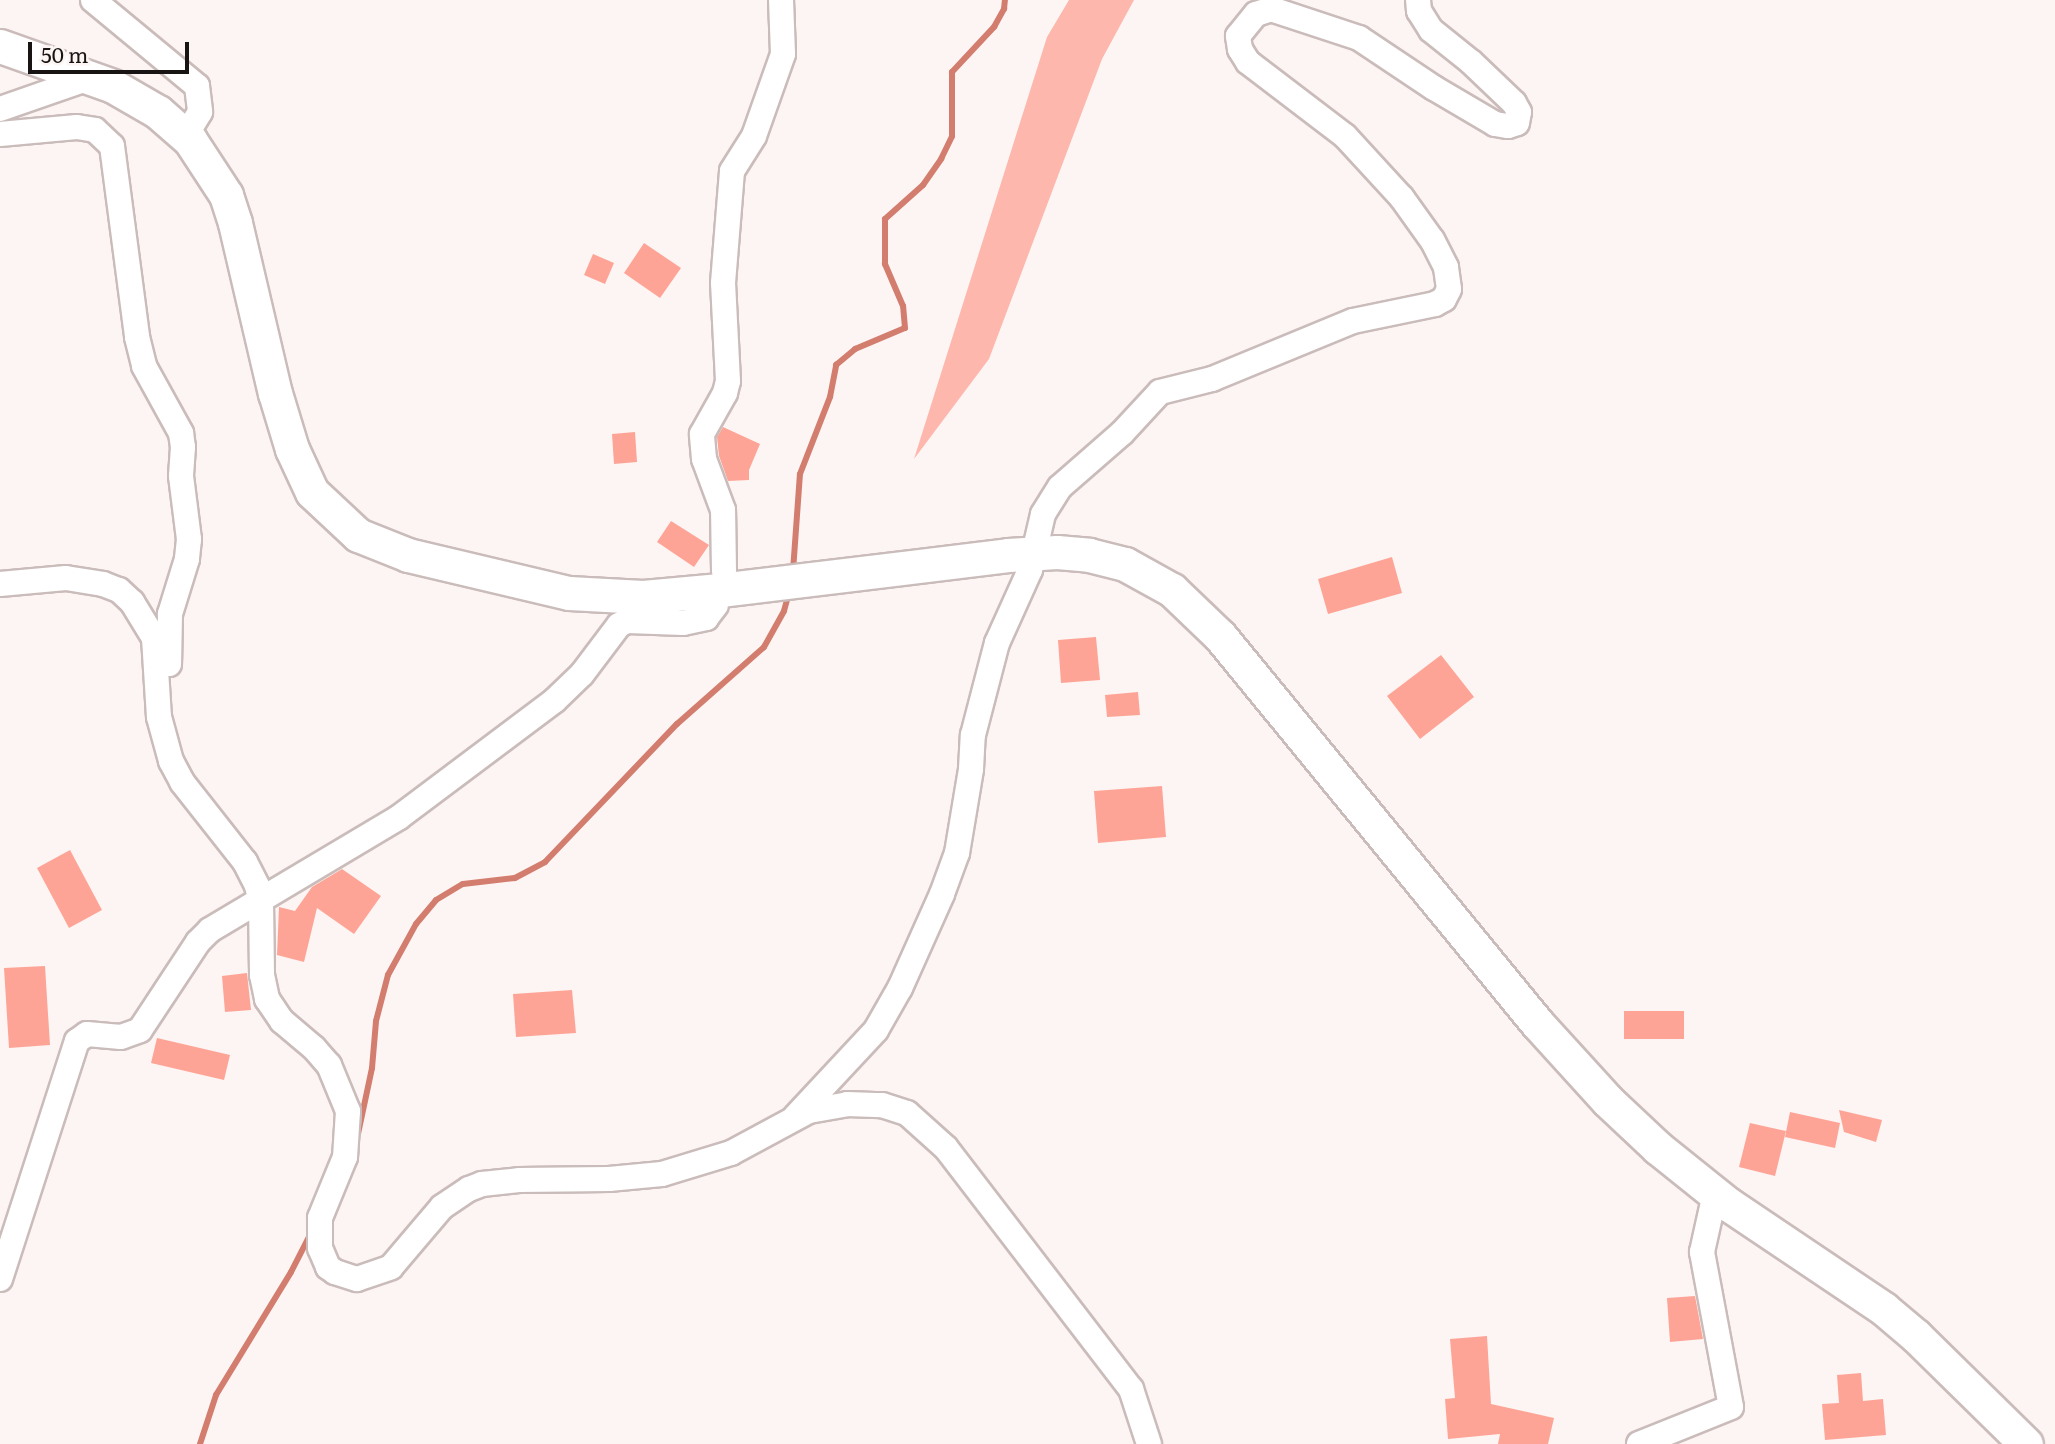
<!DOCTYPE html>
<style>
body{margin:0}
#map{position:relative;width:2055px;height:1444px;overflow:hidden;background:#fdf5f3;font-family:Literata,serif}
div>[style]{position:absolute}
.green>*{inset:0;background:#fdb7ac}
.stream>*{height:6px;margin:-3px;padding:0 3px;transform-origin:3px;border-radius:3px;background:#d37d6f}
.building>*{inset:0;background:#fea496}
.roads{filter:drop-shadow(2px 0 #cabcba) drop-shadow(-2px 0 #cabcba) drop-shadow(0 2px #cabcba) drop-shadow(0 -2px #cabcba)}
.street>*{height:24px;margin:-12px;padding:0 12px;transform-origin:12px;border-radius:12px;background:#fff}
.secondary>*{height:33px;margin:-16.5px;padding:0 16.5px;transform-origin:16.5px;border-radius:16.5px;background:#fff}
span{translate:-50% -50%;white-space:nowrap;text-align:center;line-height:1.15;-webkit-text-stroke:5px #fdf5f3;paint-order:stroke}
.scale{position:absolute;left:28px;top:42px;width:161px;height:32px;box-sizing:border-box;border:4px solid #181413;border-top:0;padding-left:9px;font-size:21px;line-height:24px;white-space:nowrap;color:#181413;-webkit-text-stroke:5px #fdf5f3;paint-order:stroke}
</style>
<div id="map">
<div class="green">
<i style="clip-path:polygon(1069px 0,1134px 0,1102px 59px,989px 359px,914px 459px,1047px 37px)"></i>
</div>
<div class="stream">
<i style="left:793px;top:571px;width:97px;rotate:-85.9deg"></i>
<i style="left:800px;top:474px;width:83px;rotate:-68.7deg"></i>
<i style="left:830px;top:397px;width:33px;rotate:-79deg"></i>
<i style="left:836px;top:365px;width:25px;rotate:-40deg"></i>
<i style="left:855px;top:349px;width:54px;rotate:-22.8deg"></i>
<i style="left:905px;top:328px;width:22px;rotate:-95deg"></i>
<i style="left:903px;top:306px;width:46px;rotate:-113.2deg"></i>
<i style="left:885px;top:264px;width:45px;rotate:-90deg"></i>
<i style="left:885px;top:219px;width:51px;rotate:-41.8deg"></i>
<i style="left:923px;top:185px;width:32px;rotate:-55deg"></i>
<i style="left:941px;top:159px;width:25px;rotate:-64deg"></i>
<i style="left:952px;top:136px;width:64px;rotate:-90deg"></i>
<i style="left:952px;top:72px;width:62px;rotate:-47deg"></i>
<i style="left:994px;top:27px;width:21px;rotate:-61deg"></i>
<i style="left:1004px;top:9px;width:9px;rotate:-84deg"></i>
<i style="left:358px;top:1134px;width:67px;rotate:-78deg"></i>
<i style="left:372px;top:1068px;width:47px;rotate:-85.1deg"></i>
<i style="left:376px;top:1021px;width:48px;rotate:-75.4deg"></i>
<i style="left:388px;top:975px;width:58px;rotate:-61.2deg"></i>
<i style="left:416px;top:924px;width:31px;rotate:-50deg"></i>
<i style="left:436px;top:900px;width:31px;rotate:-31deg"></i>
<i style="left:463px;top:884px;width:52px;rotate:-6.6deg"></i>
<i style="left:515px;top:878px;width:34px;rotate:-28deg"></i>
<i style="left:545px;top:862px;width:191px;rotate:-46.3deg"></i>
<i style="left:677px;top:724px;width:116px;rotate:-41.5deg"></i>
<i style="left:764px;top:647px;width:41px;rotate:-60.9deg"></i>
<i style="left:784px;top:611px;width:20px;rotate:-75deg"></i>
<i style="left:200px;top:1444px;width:52px;rotate:-71.9deg"></i>
<i style="left:216px;top:1395px;width:144px;rotate:-58.6deg"></i>
<i style="left:291px;top:1272px;width:44px;rotate:-62.9deg"></i>
</div>
<div class="building">
<i style="clip-path:polygon(644px 243px,681px 268px,660px 298px,624px 273px)"></i>
<i style="clip-path:polygon(593px 254px,614px 263px,605px 284px,584px 275px)"></i>
<i style="clip-path:polygon(723px 427px,760px 444px,749px 470px,749px 480px,728px 481px,719px 456px,717px 437px)"></i>
<i style="clip-path:polygon(635px 432px,637px 462px,614px 464px,612px 434px)"></i>
<i style="clip-path:polygon(671px 521px,709px 545px,694px 567px,657px 542px)"></i>
<i style="clip-path:polygon(1392px 557px,1402px 593px,1328px 614px,1318px 579px)"></i>
<i style="clip-path:polygon(1096px 637px,1100px 680px,1061px 683px,1058px 640px)"></i>
<i style="clip-path:polygon(1441px 655px,1474px 697px,1420px 739px,1387px 696px)"></i>
<i style="clip-path:polygon(1138px 692px,1140px 715px,1107px 717px,1105px 695px)"></i>
<i style="clip-path:polygon(1162px 786px,1166px 837px,1098px 843px,1094px 791px)"></i>
<i style="clip-path:polygon(70px 850px,102px 910px,69px 928px,37px 868px)"></i>
<i style="clip-path:polygon(342px 869px,381px 896px,354px 934px,317px 908px,304px 962px,277px 955px,279px 907px,295px 911px,312px 887px)"></i>
<i style="clip-path:polygon(45px 966px,50px 1045px,9px 1048px,4px 968px)"></i>
<i style="clip-path:polygon(247px 973px,251px 1010px,225px 1012px,222px 976px)"></i>
<i style="clip-path:polygon(572px 990px,576px 1033px,516px 1037px,513px 994px)"></i>
<i style="clip-path:polygon(1624px 1011px,1684px 1011px,1684px 1039px,1624px 1039px)"></i>
<i style="clip-path:polygon(157px 1038px,230px 1055px,224px 1080px,151px 1063px)"></i>
<i style="clip-path:polygon(1839px 1110px,1882px 1120px,1876px 1142px,1844px 1132px)"></i>
<i style="clip-path:polygon(1790px 1112px,1840px 1123px,1835px 1148px,1785px 1137px)"></i>
<i style="clip-path:polygon(1750px 1123px,1786px 1131px,1775px 1176px,1739px 1167px)"></i>
<i style="clip-path:polygon(1695px 1296px,1703px 1339px,1670px 1342px,1667px 1298px)"></i>
<i style="clip-path:polygon(1487px 1336px,1491px 1404px,1554px 1418px,1548px 1444px,1498px 1444px,1500px 1434px,1448px 1439px,1445px 1399px,1455px 1398px,1450px 1339px)"></i>
<i style="clip-path:polygon(1861px 1373px,1863px 1401px,1883px 1399px,1886px 1435px,1825px 1440px,1822px 1404px,1839px 1403px,1837px 1375px)"></i>
</div>
<div class="roads">
<div class="street">
<i style="left:93px;top:0;width:135px;rotate:39.6deg"></i>
<i style="left:197px;top:86px;width:26px;rotate:83deg"></i>
<i style="left:200px;top:112px;width:27px;rotate:121deg"></i>
<i style="left:0;top:109px;width:94px;rotate:-19.2deg"></i>
<i style="left:0;top:134px;width:77px;rotate:-5.2deg"></i>
<i style="left:77px;top:127px;width:18px;rotate:9deg"></i>
<i style="left:95px;top:130px;width:23px;rotate:43deg"></i>
<i style="left:112px;top:146px;width:193px;rotate:82.5deg"></i>
<i style="left:137px;top:337px;width:30px;rotate:76deg"></i>
<i style="left:144px;top:366px;width:77px;rotate:61.1deg"></i>
<i style="left:181px;top:433px;width:14px;rotate:82deg"></i>
<i style="left:183px;top:447px;width:29px;rotate:94deg"></i>
<i style="left:181px;top:476px;width:64px;rotate:82.8deg"></i>
<i style="left:189px;top:539px;width:20px;rotate:96deg"></i>
<i style="left:187px;top:559px;width:58px;rotate:107.2deg"></i>
<i style="left:170px;top:614px;width:50px;rotate:91.1deg"></i>
<i style="left:724px;top:571px;width:61px;rotate:-90.9deg"></i>
<i style="left:723px;top:510px;width:54px;rotate:-110.4deg"></i>
<i style="left:704px;top:459px;width:25px;rotate:-95deg"></i>
<i style="left:702px;top:434px;width:47px;rotate:-60.7deg"></i>
<i style="left:725px;top:393px;width:12px;rotate:-76deg"></i>
<i style="left:728px;top:381px;width:98px;rotate:-92.9deg"></i>
<i style="left:723px;top:283px;width:112px;rotate:-85.4deg"></i>
<i style="left:732px;top:171px;width:41px;rotate:-57.8deg"></i>
<i style="left:754px;top:136px;width:87px;rotate:-70.5deg"></i>
<i style="left:783px;top:54px;width:54px;rotate:-92.1deg"></i>
<i style="left:0;top:584px;width:66px;rotate:-5.2deg"></i>
<i style="left:66px;top:578px;width:37px;rotate:9deg"></i>
<i style="left:103px;top:584px;width:17px;rotate:21deg"></i>
<i style="left:119px;top:590px;width:18px;rotate:43deg"></i>
<i style="left:132px;top:602px;width:42px;rotate:58.6deg"></i>
<i style="left:154px;top:638px;width:79px;rotate:86.4deg"></i>
<i style="left:159px;top:717px;width:46px;rotate:74.7deg"></i>
<i style="left:171px;top:761px;width:24px;rotate:62deg"></i>
<i style="left:182px;top:782px;width:102px;rotate:51.8deg"></i>
<i style="left:245px;top:862px;width:27px;rotate:63deg"></i>
<i style="left:257px;top:886px;width:16px;rotate:76deg"></i>
<i style="left:261px;top:902px;width:73px;rotate:89.2deg"></i>
<i style="left:262px;top:975px;width:25px;rotate:78deg"></i>
<i style="left:267px;top:999px;width:27px;rotate:56deg"></i>
<i style="left:282px;top:1021px;width:42px;rotate:40.2deg"></i>
<i style="left:314px;top:1048px;width:23px;rotate:49deg"></i>
<i style="left:329px;top:1065px;width:50px;rotate:67.6deg"></i>
<i style="left:348px;top:1111px;width:46px;rotate:93.7deg"></i>
<i style="left:345px;top:1157px;width:66px;rotate:112.3deg"></i>
<i style="left:320px;top:1218px;width:30px;rotate:90deg"></i>
<i style="left:320px;top:1248px;width:21px;rotate:67deg"></i>
<i style="left:328px;top:1267px;width:9px;rotate:36deg"></i>
<i style="left:335px;top:1272px;width:23px;rotate:18deg"></i>
<i style="left:357px;top:1279px;width:36px;rotate:-19deg"></i>
<i style="left:391px;top:1267px;width:79px;rotate:-49.6deg"></i>
<i style="left:442px;top:1207px;width:32px;rotate:-34deg"></i>
<i style="left:469px;top:1189px;width:14px;rotate:-21deg"></i>
<i style="left:482px;top:1184px;width:37px;rotate:-6deg"></i>
<i style="left:519px;top:1180px;width:90px;rotate:-0.6deg"></i>
<i style="left:609px;top:1179px;width:53px;rotate:-5.4deg"></i>
<i style="left:662px;top:1174px;width:72px;rotate:-16.9deg"></i>
<i style="left:731px;top:1153px;width:89px;rotate:-28.3deg"></i>
<i style="left:809px;top:1111px;width:39px;rotate:-10deg"></i>
<i style="left:847px;top:1104px;width:35px;rotate:2deg"></i>
<i style="left:882px;top:1105px;width:26px;rotate:18deg"></i>
<i style="left:907px;top:1113px;width:52px;rotate:41.9deg"></i>
<i style="left:946px;top:1148px;width:304px;rotate:52.5deg"></i>
<i style="left:1131px;top:1389px;width:58px;rotate:71.9deg"></i>
<i style="left:795px;top:1117px;width:119px;rotate:-47deg"></i>
<i style="left:876px;top:1030px;width:48px;rotate:-60.3deg"></i>
<i style="left:900px;top:988px;width:103px;rotate:-65.9deg"></i>
<i style="left:942px;top:894px;width:44px;rotate:-69.9deg"></i>
<i style="left:957px;top:853px;width:85px;rotate:-80.5deg"></i>
<i style="left:971px;top:769px;width:34px;rotate:-87deg"></i>
<i style="left:973px;top:735px;width:95px;rotate:-75.4deg"></i>
<i style="left:997px;top:643px;width:80px;rotate:-65.7deg"></i>
<i style="left:1030px;top:570px;width:57px;rotate:-76.9deg"></i>
<i style="left:1043px;top:514px;width:32px;rotate:-58deg"></i>
<i style="left:1060px;top:487px;width:82px;rotate:-41.1deg"></i>
<i style="left:1122px;top:433px;width:56px;rotate:-47.2deg"></i>
<i style="left:1160px;top:392px;width:54px;rotate:-14deg"></i>
<i style="left:1212px;top:379px;width:152px;rotate:-22.4deg"></i>
<i style="left:1353px;top:321px;width:84px;rotate:-11.7deg"></i>
<i style="left:1435px;top:304px;width:10px;rotate:-29deg"></i>
<i style="left:1444px;top:299px;width:11px;rotate:-63deg"></i>
<i style="left:1449px;top:289px;width:22px;rotate:-98deg"></i>
<i style="left:1446px;top:267px;width:30px;rotate:-117deg"></i>
<i style="left:1432px;top:240px;width:52px;rotate:-125.5deg"></i>
<i style="left:1402px;top:198px;width:84px;rotate:-132.6deg"></i>
<i style="left:1345px;top:136px;width:122px;rotate:-142.7deg"></i>
<i style="left:1248px;top:62px;width:15px;rotate:-122deg"></i>
<i style="left:1240px;top:49px;width:13px;rotate:-99deg"></i>
<i style="left:1238px;top:36px;width:28px;rotate:-51deg"></i>
<i style="left:1256px;top:14px;width:16px;rotate:-18deg"></i>
<i style="left:1271px;top:9px;width:93px;rotate:18.2deg"></i>
<i style="left:1359px;top:38px;width:90px;rotate:33.7deg"></i>
<i style="left:1434px;top:88px;width:71px;rotate:30.5deg"></i>
<i style="left:1495px;top:124px;width:13px;rotate:9deg"></i>
<i style="left:1508px;top:126px;width:9px;rotate:-18deg"></i>
<i style="left:1517px;top:123px;width:11px;rotate:-80deg"></i>
<i style="left:1519px;top:112px;width:10px;rotate:-119deg"></i>
<i style="left:1514px;top:103px;width:59px;rotate:-136.4deg"></i>
<i style="left:1471px;top:62px;width:51px;rotate:-141.3deg"></i>
<i style="left:1431px;top:30px;width:22px;rotate:-122deg"></i>
<i style="left:1419px;top:11px;width:11px;rotate:-95deg"></i>
<i style="left:0;top:1279px;width:250px;rotate:-72.1deg"></i>
<i style="left:77px;top:1041px;width:12px;rotate:-35deg"></i>
<i style="left:87px;top:1034px;width:34px;rotate:5deg"></i>
<i style="left:121px;top:1037px;width:20px;rotate:-20deg"></i>
<i style="left:140px;top:1030px;width:105px;rotate:-56.6deg"></i>
<i style="left:198px;top:942px;width:17px;rotate:-45deg"></i>
<i style="left:210px;top:930px;width:219px;rotate:-30.8deg"></i>
<i style="left:398px;top:818px;width:196px;rotate:-36.9deg"></i>
<i style="left:555px;top:700px;width:37px;rotate:-44deg"></i>
<i style="left:582px;top:674px;width:61px;rotate:-52.9deg"></i>
<i style="left:619px;top:625px;width:9px;rotate:-27deg"></i>
<i style="left:627px;top:621px;width:56px;rotate:2deg"></i>
<i style="left:683px;top:623px;width:24px;rotate:-12deg"></i>
<i style="left:706px;top:618px;width:16px;rotate:-52deg"></i>
<i style="left:1639px;top:1444px;width:99px;rotate:-21.9deg"></i>
<i style="left:1731px;top:1407px;width:158px;rotate:-100.6deg"></i>
<i style="left:1702px;top:1252px;width:46px;rotate:-77.5deg"></i>
</div>
<div class="secondary">
<i style="left:0;top:46px;width:120px;rotate:19.5deg"></i>
<i style="left:113px;top:86px;width:52px;rotate:30deg"></i>
<i style="left:158px;top:112px;width:43px;rotate:41.2deg"></i>
<i style="left:190px;top:140px;width:66px;rotate:56.8deg"></i>
<i style="left:226px;top:195px;width:29px;rotate:72deg"></i>
<i style="left:235px;top:223px;width:175px;rotate:76.8deg"></i>
<i style="left:275px;top:393px;width:59px;rotate:73.1deg"></i>
<i style="left:292px;top:449px;width:47px;rotate:65.1deg"></i>
<i style="left:312px;top:492px;width:63px;rotate:43.1deg"></i>
<i style="left:358px;top:535px;width:54px;rotate:21.8deg"></i>
<i style="left:408px;top:555px;width:165px;rotate:13.3deg"></i>
<i style="left:569px;top:593px;width:74px;rotate:3.1deg"></i>
<i style="left:643px;top:597px;width:77px;rotate:-5.2deg"></i>
<i style="left:720px;top:590px;width:290px;rotate:-6.9deg"></i>
<i style="left:1008px;top:555px;width:49px;rotate:-3.5deg"></i>
<i style="left:1057px;top:552px;width:32px;rotate:5deg"></i>
<i style="left:1089px;top:555px;width:37px;rotate:14deg"></i>
<i style="left:1125px;top:564px;width:54px;rotate:29deg"></i>
<i style="left:1172px;top:590px;width:66px;rotate:43.8deg"></i>
<i style="left:1220px;top:636px;width:500px;rotate:50.68deg"></i>
<i style="left:1537px;top:1023px;width:105px;rotate:47.7deg"></i>
<i style="left:1608px;top:1101px;width:69px;rotate:43.2deg"></i>
<i style="left:1658px;top:1148px;width:90px;rotate:38.7deg"></i>
<i style="left:1728px;top:1204px;width:188px;rotate:33.9deg"></i>
<i style="left:1884px;top:1309px;width:42px;rotate:40.2deg"></i>
<i style="left:1916px;top:1336px;width:154px;rotate:44.5deg"></i>
</div>
</div>
<div class="scale">50 m</div>
</div>
